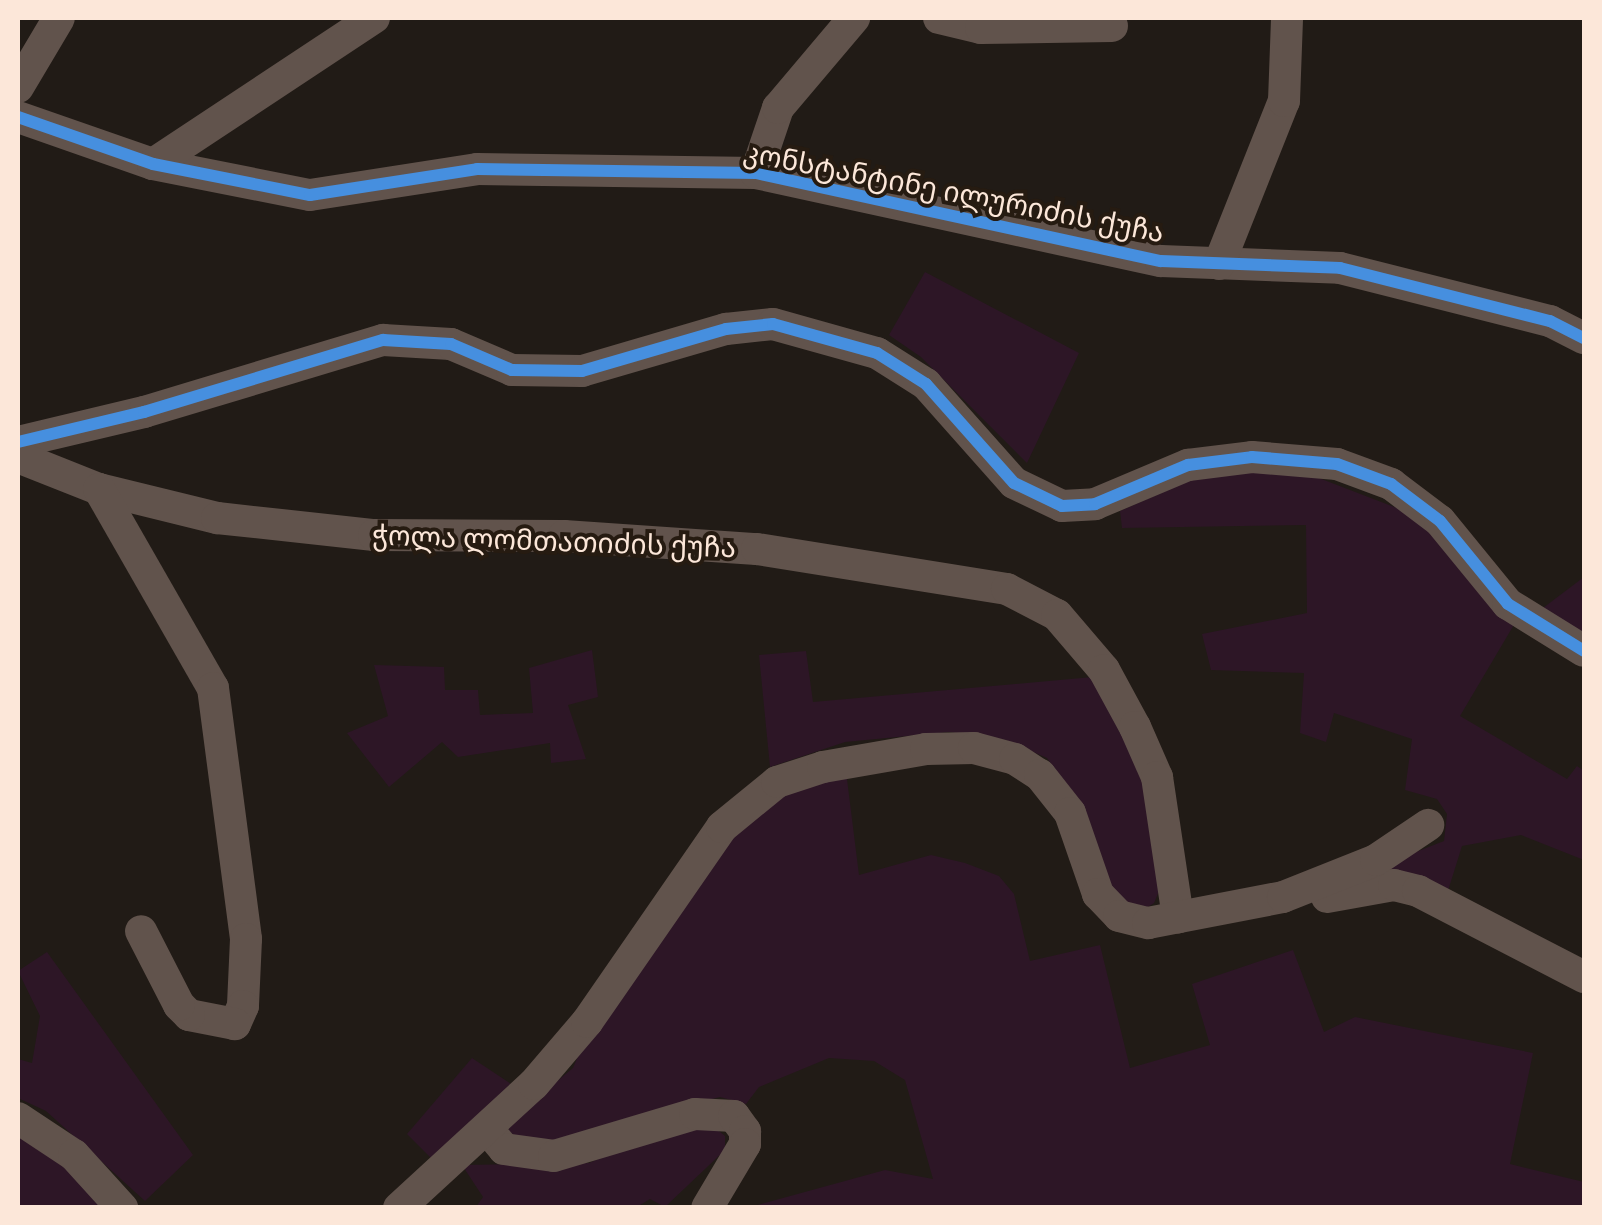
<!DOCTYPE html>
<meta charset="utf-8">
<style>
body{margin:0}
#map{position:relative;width:1602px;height:1225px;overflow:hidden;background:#211b16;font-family:"Public Sans","Noto Sans Georgian",sans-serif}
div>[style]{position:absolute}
.green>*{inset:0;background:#2d1626}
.street>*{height:32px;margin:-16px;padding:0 16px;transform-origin:16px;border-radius:16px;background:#61534c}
.cycleway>*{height:12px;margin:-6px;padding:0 6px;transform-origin:6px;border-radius:6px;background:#468fdf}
span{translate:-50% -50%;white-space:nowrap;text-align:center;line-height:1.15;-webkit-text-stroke:8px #261b11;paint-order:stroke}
.street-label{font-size:28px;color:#fce7d9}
.frame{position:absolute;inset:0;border:20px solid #fce7d9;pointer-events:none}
</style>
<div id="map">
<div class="green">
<i style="clip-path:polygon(925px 272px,1079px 353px,1027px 463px,921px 357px,889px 335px)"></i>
<i style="clip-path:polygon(1247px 467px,1311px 475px,1415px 515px,1515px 623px,1460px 716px,1567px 779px,1577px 766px,1584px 771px,1584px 860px,1521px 835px,1462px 846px,1447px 894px,1329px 886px,1444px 841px,1447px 814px,1437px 799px,1405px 790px,1412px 739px,1334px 713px,1326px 742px,1300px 733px,1304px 673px,1211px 670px,1202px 634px,1307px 613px,1306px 525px,1122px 528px,1120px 511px,1193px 479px)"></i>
<i style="clip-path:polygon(1584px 577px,1584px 636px,1539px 611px)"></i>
<i style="clip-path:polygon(592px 650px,598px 697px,568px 705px,586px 759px,551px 763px,550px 743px,458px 757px,442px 742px,389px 787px,347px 733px,388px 716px,374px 665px,444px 667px,445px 690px,478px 690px,480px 715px,533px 713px,529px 668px)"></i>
<i style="clip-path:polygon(806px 651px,813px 702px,1093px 677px,1145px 773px,1162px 884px,1154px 903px,1143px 910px,1111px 896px,1080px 806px,1047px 758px,1006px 740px,949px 732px,845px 742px,770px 767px,759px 655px)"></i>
<i style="clip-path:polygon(846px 771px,859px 875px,931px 855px,965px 863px,999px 876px,1014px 894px,1030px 961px,1100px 945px,1130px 1068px,1210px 1045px,1192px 984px,1293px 950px,1324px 1032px,1355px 1017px,1533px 1053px,1510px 1164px,1584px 1182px,1584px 1207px,750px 1207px,885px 1170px,933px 1179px,905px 1080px,874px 1061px,829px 1058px,759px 1087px,746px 1104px,720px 1097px,530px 1146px,508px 1131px,514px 1117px,573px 1068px,589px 1030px,745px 815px,792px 786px)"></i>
<i style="clip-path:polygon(47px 952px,193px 1155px,145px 1201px,46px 1111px,18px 1098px,18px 1059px,32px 1063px,40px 1016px,18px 971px)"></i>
<i style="clip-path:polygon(472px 1058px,517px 1088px,432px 1159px,407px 1134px)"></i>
<i style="clip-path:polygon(709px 1123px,725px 1136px,725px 1150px,665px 1207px,650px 1199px,635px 1208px,476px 1207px,483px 1197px,462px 1165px,589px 1163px,654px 1135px)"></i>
<i style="clip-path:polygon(18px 1129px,41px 1138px,108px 1207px,18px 1207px)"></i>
</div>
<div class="street">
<i style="left:939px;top:18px;width:43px;rotate:13.4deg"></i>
<i style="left:981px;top:28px;width:131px;rotate:-0.9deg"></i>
<i style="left:18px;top:87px;width:80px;rotate:-59.3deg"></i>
<i style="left:18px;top:117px;width:143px;rotate:19.2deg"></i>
<i style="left:153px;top:164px;width:160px;rotate:11.2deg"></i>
<i style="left:310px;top:195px;width:169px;rotate:-8.8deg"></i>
<i style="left:477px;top:169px;width:279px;rotate:0.8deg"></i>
<i style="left:756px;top:173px;width:414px;rotate:12.3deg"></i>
<i style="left:1161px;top:261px;width:179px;rotate:2.2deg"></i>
<i style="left:1340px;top:268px;width:217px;rotate:14.2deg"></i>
<i style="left:1550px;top:321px;width:38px;rotate:27deg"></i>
<i style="left:153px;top:164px;width:265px;rotate:-33.5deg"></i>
<i style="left:756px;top:173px;width:69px;rotate:-71.3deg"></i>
<i style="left:778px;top:108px;width:118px;rotate:-49.8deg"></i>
<i style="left:1219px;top:264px;width:175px;rotate:-68.3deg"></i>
<i style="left:1284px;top:101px;width:83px;rotate:-87.9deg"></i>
<i style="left:18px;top:442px;width:130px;rotate:-13.4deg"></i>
<i style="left:144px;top:412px;width:250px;rotate:-16.8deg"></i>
<i style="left:383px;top:340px;width:68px;rotate:3.4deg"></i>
<i style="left:451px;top:344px;width:66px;rotate:23.1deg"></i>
<i style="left:512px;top:370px;width:70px;rotate:0.8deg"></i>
<i style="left:582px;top:371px;width:150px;rotate:-16.3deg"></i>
<i style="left:726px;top:329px;width:47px;rotate:-6.1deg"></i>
<i style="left:773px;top:324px;width:108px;rotate:15.6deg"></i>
<i style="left:877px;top:353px;width:58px;rotate:32.3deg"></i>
<i style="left:926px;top:384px;width:132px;rotate:48.4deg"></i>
<i style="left:1014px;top:483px;width:53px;rotate:25.6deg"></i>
<i style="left:1062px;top:506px;width:33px;rotate:-3deg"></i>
<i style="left:1095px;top:504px;width:101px;rotate:-22.8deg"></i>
<i style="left:1188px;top:465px;width:64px;rotate:-7.1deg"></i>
<i style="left:1252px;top:457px;width:85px;rotate:4.7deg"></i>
<i style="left:1337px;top:464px;width:58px;rotate:20.3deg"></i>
<i style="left:1391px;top:484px;width:61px;rotate:37.1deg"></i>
<i style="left:1440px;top:521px;width:107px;rotate:50.7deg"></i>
<i style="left:1508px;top:604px;width:89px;rotate:31.7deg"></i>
<i style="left:18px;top:457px;width:87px;rotate:21.6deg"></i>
<i style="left:99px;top:489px;width:122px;rotate:13.8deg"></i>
<i style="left:217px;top:518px;width:158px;rotate:6.2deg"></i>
<i style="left:374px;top:535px;width:190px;rotate:0.3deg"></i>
<i style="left:564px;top:536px;width:193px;rotate:3.9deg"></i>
<i style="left:757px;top:549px;width:253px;rotate:9.1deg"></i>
<i style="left:1007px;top:589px;width:56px;rotate:27.5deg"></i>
<i style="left:1057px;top:615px;width:72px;rotate:49.5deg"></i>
<i style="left:1104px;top:670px;width:65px;rotate:61.5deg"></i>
<i style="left:1135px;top:727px;width:55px;rotate:66.3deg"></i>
<i style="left:1157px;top:777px;width:142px;rotate:81.5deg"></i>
<i style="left:99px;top:489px;width:229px;rotate:60.2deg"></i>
<i style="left:213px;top:688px;width:253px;rotate:82.5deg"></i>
<i style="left:246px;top:939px;width:67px;rotate:92.6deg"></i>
<i style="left:243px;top:1006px;width:20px;rotate:114deg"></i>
<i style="left:235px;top:1024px;width:47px;rotate:-168.9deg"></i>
<i style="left:189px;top:1015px;width:14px;rotate:-135deg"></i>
<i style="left:179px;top:1005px;width:83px;rotate:-117.2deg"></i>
<i style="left:1327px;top:897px;width:68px;rotate:-10.2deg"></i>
<i style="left:1394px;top:885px;width:25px;rotate:14deg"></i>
<i style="left:1418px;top:891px;width:187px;rotate:27.4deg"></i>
<i style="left:18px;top:1118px;width:67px;rotate:33.5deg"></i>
<i style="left:74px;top:1155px;width:72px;rotate:47.8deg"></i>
<i style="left:489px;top:1131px;width:23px;rotate:50deg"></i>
<i style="left:504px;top:1149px;width:50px;rotate:8deg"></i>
<i style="left:554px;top:1156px;width:147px;rotate:-16.6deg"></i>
<i style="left:695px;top:1114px;width:39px;rotate:3deg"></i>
<i style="left:734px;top:1116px;width:19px;rotate:54deg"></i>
<i style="left:745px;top:1131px;width:13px;rotate:90deg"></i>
<i style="left:745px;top:1144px;width:74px;rotate:120.7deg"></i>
<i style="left:399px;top:1208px;width:183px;rotate:-42.6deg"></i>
<i style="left:534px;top:1084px;width:82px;rotate:-49.5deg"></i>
<i style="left:587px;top:1022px;width:237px;rotate:-55.3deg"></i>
<i style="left:722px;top:827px;width:71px;rotate:-39.3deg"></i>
<i style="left:777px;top:782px;width:48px;rotate:-18.1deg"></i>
<i style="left:823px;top:767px;width:105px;rotate:-9.9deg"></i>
<i style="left:926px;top:749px;width:48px;rotate:-1.2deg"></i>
<i style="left:974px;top:748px;width:42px;rotate:15deg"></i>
<i style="left:1015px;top:759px;width:30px;rotate:33deg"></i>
<i style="left:1040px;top:775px;width:48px;rotate:51.7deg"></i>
<i style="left:1070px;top:813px;width:86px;rotate:70.9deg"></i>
<i style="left:1098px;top:894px;width:30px;rotate:46deg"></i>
<i style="left:1119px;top:916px;width:30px;rotate:14deg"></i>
<i style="left:1148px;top:923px;width:137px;rotate:-10.9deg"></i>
<i style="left:1283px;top:897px;width:100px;rotate:-21.7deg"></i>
<i style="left:1376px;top:860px;width:63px;rotate:-33.9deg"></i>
</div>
<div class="cycleway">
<i style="left:18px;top:117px;width:143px;rotate:19.2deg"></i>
<i style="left:153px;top:164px;width:160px;rotate:11.2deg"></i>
<i style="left:310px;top:195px;width:169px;rotate:-8.8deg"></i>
<i style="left:477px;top:169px;width:279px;rotate:0.8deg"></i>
<i style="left:756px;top:173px;width:414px;rotate:12.3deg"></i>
<i style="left:1161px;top:261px;width:179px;rotate:2.2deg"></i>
<i style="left:1340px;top:268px;width:217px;rotate:14.2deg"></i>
<i style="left:1550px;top:321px;width:38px;rotate:27deg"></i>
<i style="left:18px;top:442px;width:130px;rotate:-13.4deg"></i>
<i style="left:144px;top:412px;width:250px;rotate:-16.8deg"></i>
<i style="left:383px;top:340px;width:68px;rotate:3.4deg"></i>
<i style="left:451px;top:344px;width:66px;rotate:23.1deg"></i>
<i style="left:512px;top:370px;width:70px;rotate:0.8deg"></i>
<i style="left:582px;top:371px;width:150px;rotate:-16.3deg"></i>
<i style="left:726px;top:329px;width:47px;rotate:-6.1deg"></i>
<i style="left:773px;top:324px;width:108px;rotate:15.6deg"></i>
<i style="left:877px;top:353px;width:58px;rotate:32.3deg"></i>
<i style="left:926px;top:384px;width:132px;rotate:48.4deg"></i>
<i style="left:1014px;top:483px;width:53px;rotate:25.6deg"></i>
<i style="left:1062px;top:506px;width:33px;rotate:-3deg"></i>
<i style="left:1095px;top:504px;width:101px;rotate:-22.8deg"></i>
<i style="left:1188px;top:465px;width:64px;rotate:-7.1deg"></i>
<i style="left:1252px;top:457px;width:85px;rotate:4.7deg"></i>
<i style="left:1337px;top:464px;width:58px;rotate:20.3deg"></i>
<i style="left:1391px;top:484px;width:61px;rotate:37.1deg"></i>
<i style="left:1440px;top:521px;width:107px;rotate:50.7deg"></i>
<i style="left:1508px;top:604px;width:89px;rotate:31.7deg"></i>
</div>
<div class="street-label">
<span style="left:954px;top:192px;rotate:11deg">კონსტანტინე ილურიძის ქუჩა</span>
<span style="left:554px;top:541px;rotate:2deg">ჭოლა ლომთათიძის ქუჩა</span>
</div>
<div class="frame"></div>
</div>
